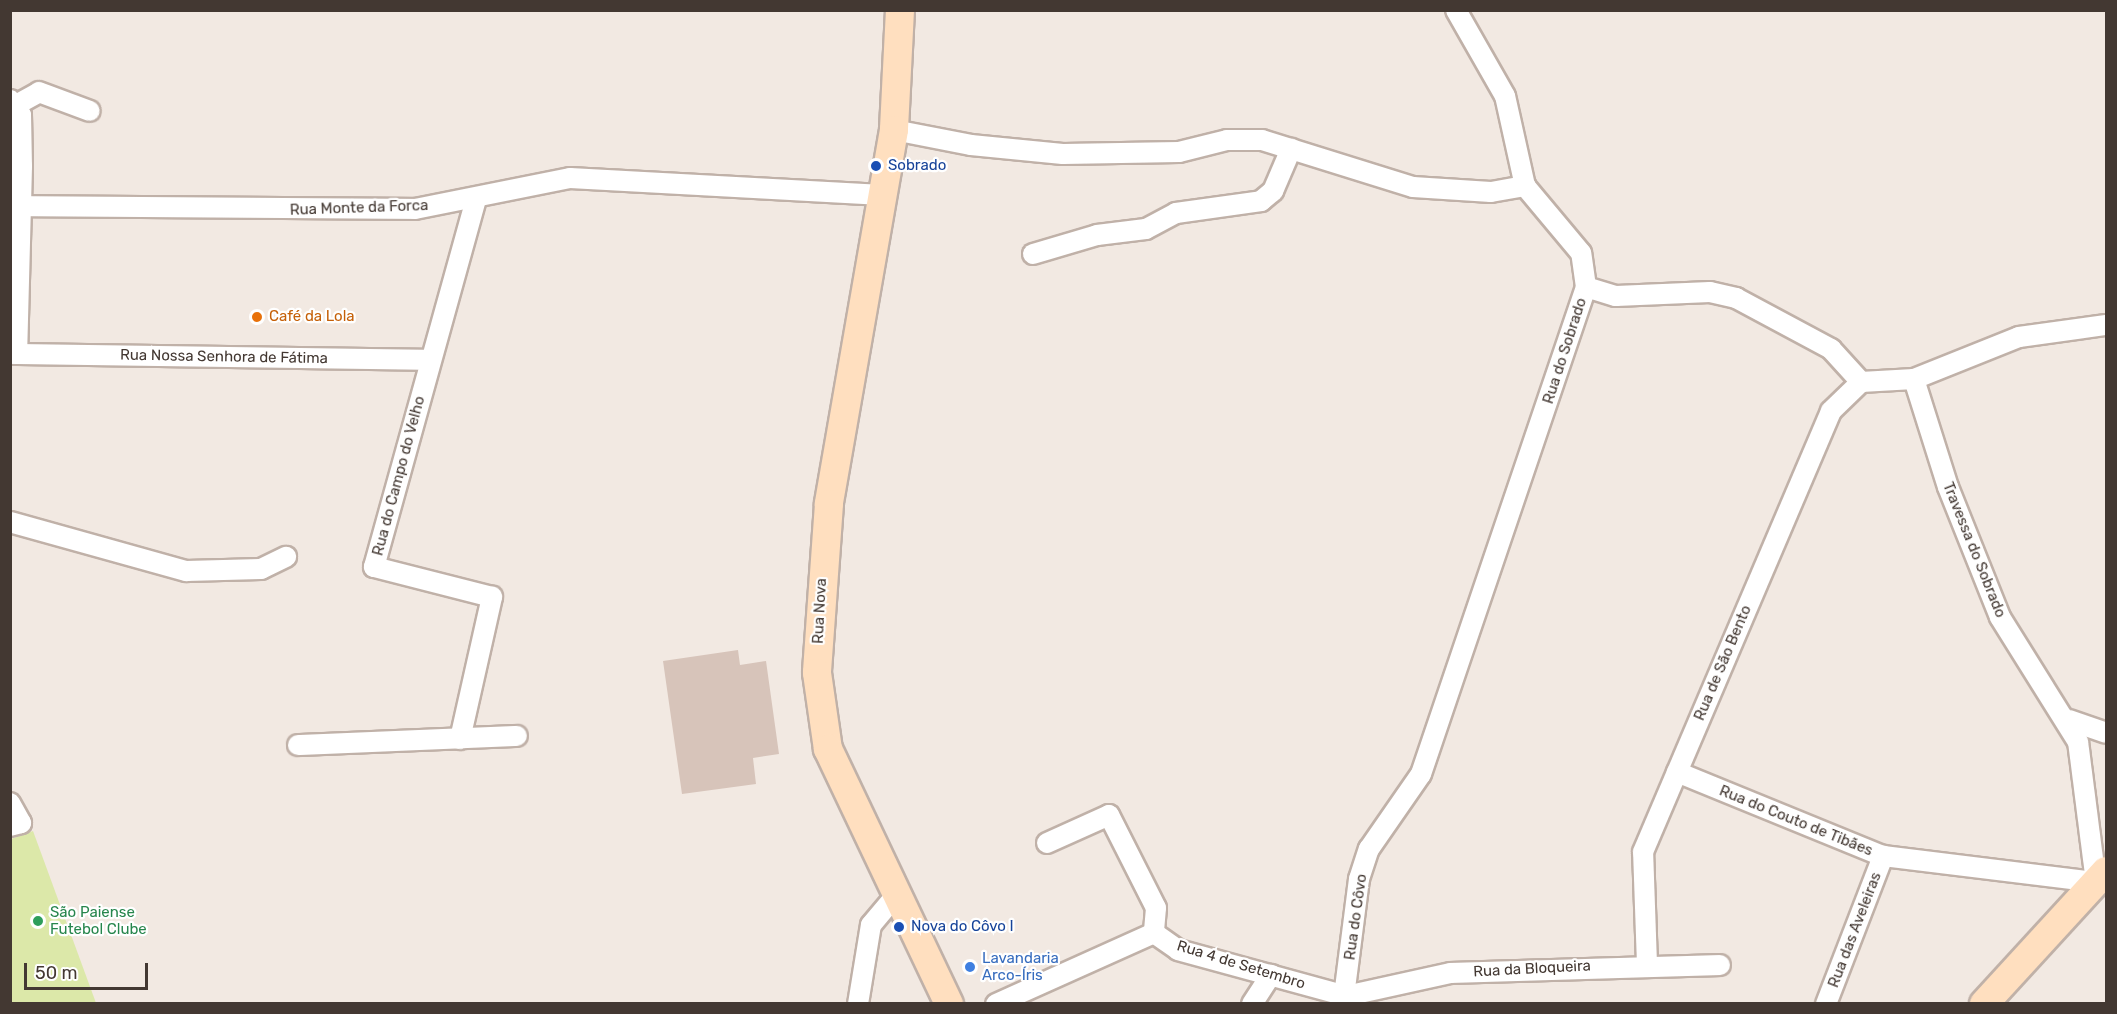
<!DOCTYPE html>
<meta charset="utf-8">
<style>
body{margin:0}
#map{position:relative;width:2117px;height:1014px;overflow:hidden;background:#f2e9e2;font-family:Rubik,sans-serif}
div>[style]{position:absolute}
.green>*{inset:0;background:#dce8a9}
.building>*{inset:0;background:#d7c4ba}
.roads{filter:drop-shadow(2px 0 #c0b1a8) drop-shadow(-2px 0 #c0b1a8) drop-shadow(0 2px #c0b1a8) drop-shadow(0 -2px #c0b1a8)}
.street>*{height:20px;margin:-10px;padding:0 10px;transform-origin:10px;border-radius:10px;background:#fff}
.secondary>*{height:28px;margin:-14px;padding:0 14px;transform-origin:14px;border-radius:14px;background:#ffdfbf}
.dots>*{width:16px;height:16px;translate:-50% -50%;box-sizing:border-box;border:3px solid #fff;border-radius:50%}
span{translate:-50% -50%;white-space:nowrap;text-align:center;line-height:1.15;-webkit-text-stroke:4.5px #fff;paint-order:stroke}
.transit-label{font-size:15px;color:#164399}
.left{translate:0 -50%;text-align:left}
.street-label{font-size:15px;color:#433832}
.food-label{font-size:15px;color:#c56008}
.leisure-label{font-size:15px;color:#27864d}
.shop-label{font-size:15px;color:#366cbe}
.frame{position:absolute;inset:0;border:12px solid #433832;pointer-events:none}
.scale{position:absolute;left:24px;top:963px;width:124px;height:27px;box-sizing:border-box;border:3px solid #433832;border-top:0;padding-left:8px;font-size:18px;line-height:21px;white-space:nowrap;color:#433832;-webkit-text-stroke:4px #fff;paint-order:stroke}
</style>
<div id="map">
<div class="green">
<i style="clip-path:polygon(33px 831px,96px 1003px,11px 1003px,11px 839px)"></i>
</div>
<div class="building">
<i style="clip-path:polygon(738px 650px,740px 665px,766px 661px,779px 754px,753px 758px,756px 784px,682px 794px,663px 661px)"></i>
</div>
<div class="roads">
<div class="street">
<i style="left:10px;top:100px;width:19px;rotate:54deg"></i>
<i style="left:21px;top:115px;width:51px;rotate:88.9deg"></i>
<i style="left:22px;top:166px;width:188px;rotate:91.5deg"></i>
<i style="left:16px;top:105px;width:26px;rotate:-29deg"></i>
<i style="left:39px;top:92px;width:54px;rotate:20.4deg"></i>
<i style="left:894px;top:130px;width:78px;rotate:11deg"></i>
<i style="left:971px;top:145px;width:92px;rotate:5.6deg"></i>
<i style="left:1063px;top:154px;width:116px;rotate:-1deg"></i>
<i style="left:1179px;top:152px;width:49px;rotate:-14deg"></i>
<i style="left:1227px;top:140px;width:35px"></i>
<i style="left:1262px;top:140px;width:158px;rotate:17.3deg"></i>
<i style="left:1413px;top:187px;width:78px;rotate:3.7deg"></i>
<i style="left:1491px;top:192px;width:35px;rotate:-10deg"></i>
<i style="left:10px;top:206px;width:405px;rotate:0.4deg"></i>
<i style="left:415px;top:209px;width:158px;rotate:-11.3deg"></i>
<i style="left:570px;top:178px;width:313px;rotate:3.1deg"></i>
<i style="left:1033px;top:254px;width:67px;rotate:-16.5deg"></i>
<i style="left:1097px;top:235px;width:49px;rotate:-7deg"></i>
<i style="left:1146px;top:229px;width:34px;rotate:-28deg"></i>
<i style="left:1176px;top:213px;width:86px;rotate:-8deg"></i>
<i style="left:1261px;top:201px;width:16px;rotate:-40deg"></i>
<i style="left:1273px;top:191px;width:46px;rotate:-66.8deg"></i>
<i style="left:1586px;top:287px;width:31px;rotate:17deg"></i>
<i style="left:1616px;top:296px;width:94px;rotate:-2.4deg"></i>
<i style="left:1710px;top:292px;width:27px;rotate:13deg"></i>
<i style="left:1736px;top:298px;width:108px;rotate:28.2deg"></i>
<i style="left:1831px;top:349px;width:45px;rotate:47.7deg"></i>
<i style="left:1861px;top:382px;width:53px;rotate:-3.2deg"></i>
<i style="left:1914px;top:379px;width:113px;rotate:-21.8deg"></i>
<i style="left:2019px;top:337px;width:88px;rotate:-7.9deg"></i>
<i style="left:10px;top:354px;width:420px;rotate:0.8deg"></i>
<i style="left:10px;top:522px;width:183px;rotate:15.6deg"></i>
<i style="left:186px;top:571px;width:75px;rotate:-1.5deg"></i>
<i style="left:261px;top:569px;width:28px;rotate:-26deg"></i>
<i style="left:2069px;top:720px;width:39px;rotate:19deg"></i>
<i style="left:460px;top:739px;width:146px;rotate:-77.3deg"></i>
<i style="left:492px;top:597px;width:122px;rotate:-165.7deg"></i>
<i style="left:374px;top:567px;width:383px;rotate:-74.5deg"></i>
<i style="left:298px;top:745px;width:219px;rotate:-2.4deg"></i>
<i style="left:1677px;top:772px;width:222px;rotate:22.2deg"></i>
<i style="left:1883px;top:856px;width:215px;rotate:7deg"></i>
<i style="left:2096px;top:882px;width:141px;rotate:-97.3deg"></i>
<i style="left:2078px;top:742px;width:147px;rotate:-122deg"></i>
<i style="left:2000px;top:617px;width:140px;rotate:-111.8deg"></i>
<i style="left:1948px;top:487px;width:113px;rotate:-107.5deg"></i>
<i style="left:10px;top:803px;width:23px;rotate:61deg"></i>
<i style="left:21px;top:823px;width:11px;rotate:165deg"></i>
<i style="left:1047px;top:843px;width:68px;rotate:-24.3deg"></i>
<i style="left:1109px;top:815px;width:104px;rotate:63.2deg"></i>
<i style="left:1156px;top:908px;width:25px;rotate:95deg"></i>
<i style="left:1154px;top:933px;width:29px;rotate:35deg"></i>
<i style="left:1178px;top:950px;width:174px;rotate:15.3deg"></i>
<i style="left:1346px;top:996px;width:107px;rotate:-12.4deg"></i>
<i style="left:1451px;top:973px;width:269px;rotate:-1.7deg"></i>
<i style="left:1647px;top:964px;width:112px;rotate:-92deg"></i>
<i style="left:1643px;top:852px;width:479px;rotate:-66.9deg"></i>
<i style="left:1831px;top:411px;width:42px;rotate:-44deg"></i>
<i style="left:858px;top:1004px;width:80px;rotate:-80.7deg"></i>
<i style="left:871px;top:925px;width:40px;rotate:-50deg"></i>
<i style="left:996px;top:1004px;width:173px;rotate:-24.2deg"></i>
<i style="left:1252px;top:1004px;width:35px;rotate:-57deg"></i>
<i style="left:1343px;top:1004px;width:126px;rotate:-82.7deg"></i>
<i style="left:1359px;top:879px;width:32px;rotate:-72deg"></i>
<i style="left:1369px;top:849px;width:91px;rotate:-55.3deg"></i>
<i style="left:1421px;top:774px;width:514px;rotate:-71.28deg"></i>
<i style="left:1586px;top:287px;width:34px;rotate:-98deg"></i>
<i style="left:1581px;top:253px;width:87px;rotate:-129.9deg"></i>
<i style="left:1525px;top:186px;width:92px;rotate:-102.5deg"></i>
<i style="left:1505px;top:96px;width:99px;rotate:-119.7deg"></i>
<i style="left:1826px;top:1004px;width:159px;rotate:-68.9deg"></i>
</div>
<div class="secondary">
<i style="left:900px;top:10px;width:120px;rotate:92.9deg"></i>
<i style="left:894px;top:130px;width:380px;rotate:99.9deg"></i>
<i style="left:829px;top:504px;width:169px;rotate:94.1deg"></i>
<i style="left:817px;top:673px;width:77px;rotate:81.8deg"></i>
<i style="left:828px;top:749px;width:282px;rotate:64.6deg"></i>
<i style="left:1984px;top:1004px;width:180px;rotate:-47.5deg"></i>
</div>
</div>
<div class="dots">
<i style="left:876px;top:166px;background:#1a4fb4"></i>
<i style="left:257px;top:317px;background:#e8710a"></i>
<i style="left:38px;top:921px;background:#2e9e5b"></i>
<i style="left:899px;top:927px;background:#1a4fb4"></i>
<i style="left:970px;top:967px;background:#3f7fe0"></i>
</div>
<div class="transit-label">
<span class="left" style="left:888px;top:166px">Sobrado</span>
<span class="left" style="left:911px;top:927px">Nova do Côvo I</span>
</div>
<div class="street-label">
<span style="left:359px;top:208px;rotate:-2deg">Rua Monte da Forca</span>
<span style="left:1565px;top:351px;rotate:-72deg">Rua do Sobrado</span>
<span style="left:224px;top:357px;rotate:1deg">Rua Nossa Senhora de Fátima</span>
<span style="left:399px;top:476px;rotate:-75deg">Rua do Campo do Velho</span>
<span style="left:1974px;top:550px;rotate:68deg">Travessa do Sobrado</span>
<span style="left:820px;top:611px;rotate:-87deg">Rua Nova</span>
<span style="left:1723px;top:663px;rotate:-67deg">Rua de São Bento</span>
<span style="left:1796px;top:821px;rotate:22deg">Rua do Couto de Tibães</span>
<span style="left:1356px;top:917px;rotate:-82deg">Rua do Côvo</span>
<span style="left:1855px;top:930px;rotate:-69deg">Rua das Aveleiras</span>
<span style="left:1241px;top:965px;rotate:17deg">Rua 4 de Setembro</span>
<span style="left:1532px;top:969px;rotate:-3deg">Rua da Bloqueira</span>
</div>
<div class="food-label">
<span class="left" style="left:269px;top:317px">Café da Lola</span>
</div>
<div class="leisure-label">
<span class="left" style="left:50px;top:921px">São Paiense<br>Futebol Clube</span>
</div>
<div class="shop-label">
<span class="left" style="left:982px;top:967px">Lavandaria<br>Arco-Íris</span>
</div>
<div class="frame"></div>
<div class="scale">50 m</div>
</div>
